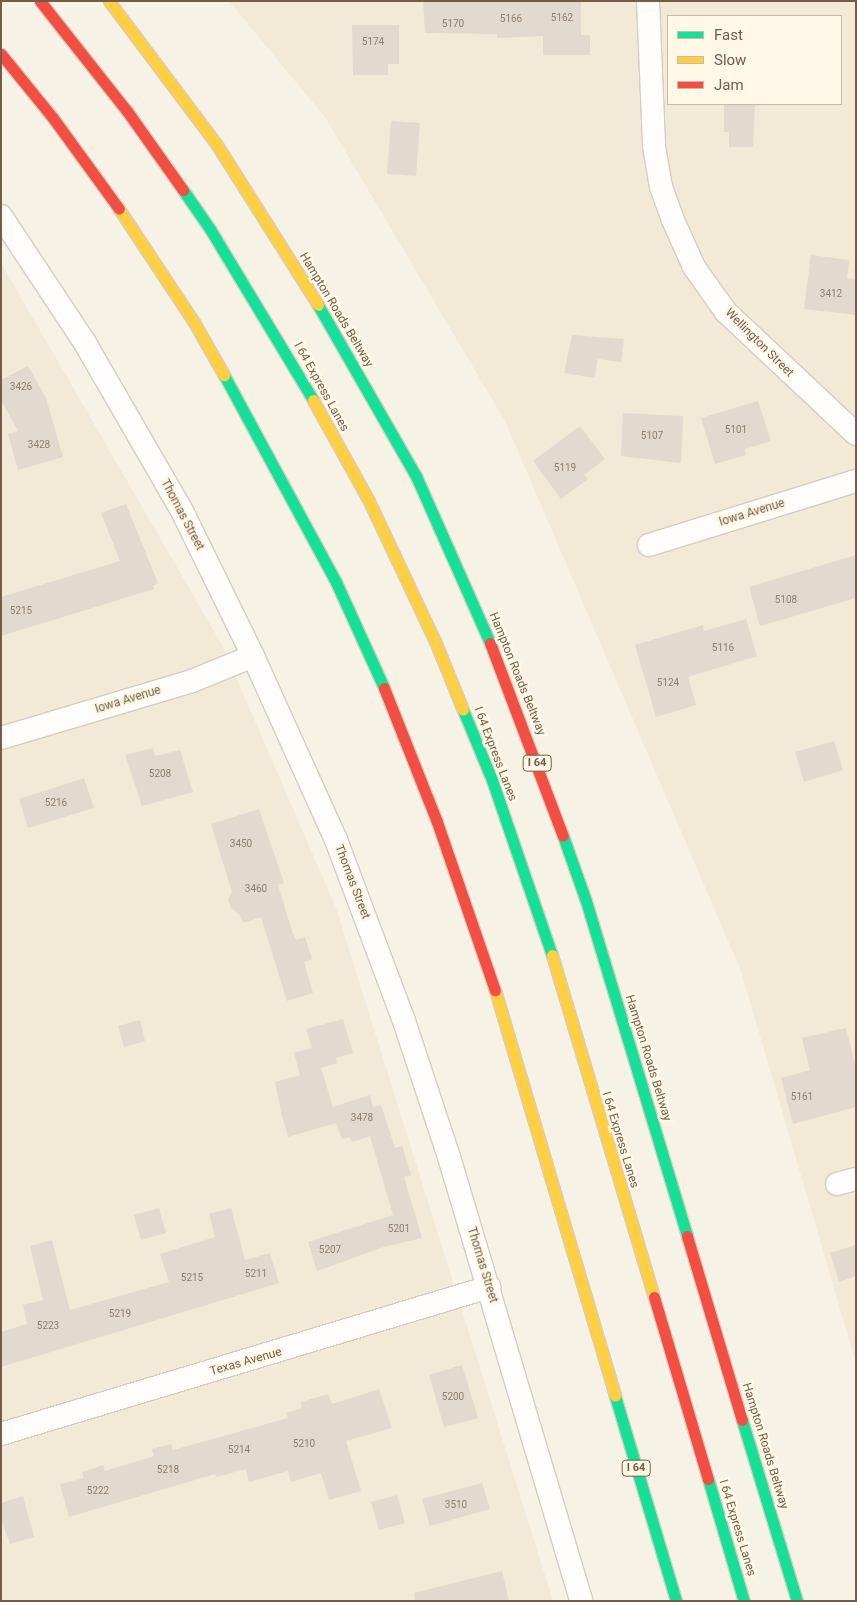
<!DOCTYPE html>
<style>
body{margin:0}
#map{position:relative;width:857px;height:1602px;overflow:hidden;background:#f6f2e6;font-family:Roboto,sans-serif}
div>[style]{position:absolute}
.residential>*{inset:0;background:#f2e9d6}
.building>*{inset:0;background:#e2dace}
.roads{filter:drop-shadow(1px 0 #d5cdc1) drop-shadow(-1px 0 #d5cdc1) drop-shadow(0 1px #d5cdc1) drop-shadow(0 -1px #d5cdc1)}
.street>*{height:22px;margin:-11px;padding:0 11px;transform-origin:11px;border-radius:11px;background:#fefdfb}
.fast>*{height:11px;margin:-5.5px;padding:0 5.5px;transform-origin:5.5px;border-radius:5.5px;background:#16e098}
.slow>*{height:11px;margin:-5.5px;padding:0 5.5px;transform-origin:5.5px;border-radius:5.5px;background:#ffcf43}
.jam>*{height:11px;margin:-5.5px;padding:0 5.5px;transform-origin:5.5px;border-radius:5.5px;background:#f24e42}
span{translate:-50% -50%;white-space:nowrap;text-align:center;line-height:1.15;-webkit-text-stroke:5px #fff8e7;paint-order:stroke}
.number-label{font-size:10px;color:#907e6c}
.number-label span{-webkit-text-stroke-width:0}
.shield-label span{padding:1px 4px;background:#fff8e7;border:1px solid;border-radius:4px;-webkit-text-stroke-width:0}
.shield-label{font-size:11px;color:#735c48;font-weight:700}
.street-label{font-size:12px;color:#735c48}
.frame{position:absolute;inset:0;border:2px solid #735c48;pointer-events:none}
.legend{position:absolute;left:667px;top:15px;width:175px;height:90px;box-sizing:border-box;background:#fff8e7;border:1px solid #c7baa7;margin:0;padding:6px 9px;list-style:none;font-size:15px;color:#735c48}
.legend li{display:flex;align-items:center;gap:10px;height:25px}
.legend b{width:25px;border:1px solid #c7baa7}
</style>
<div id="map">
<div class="residential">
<i style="clip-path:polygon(evenodd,229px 1px,856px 1px,856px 1363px,741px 971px,505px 421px,325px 117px,229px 1px,668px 16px,841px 16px,841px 104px,668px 104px,668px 16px)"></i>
<i style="clip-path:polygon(1px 263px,222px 645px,336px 908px,553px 1601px,1px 1601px)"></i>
</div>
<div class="building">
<i style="clip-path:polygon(423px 1px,581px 1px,581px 35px,590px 35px,590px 55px,543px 55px,543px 36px,497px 38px,497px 34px,425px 33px)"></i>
<i style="clip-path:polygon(352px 25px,399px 25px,399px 64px,388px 64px,388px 75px,353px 75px)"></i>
<i style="clip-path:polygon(724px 104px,755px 104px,753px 147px,729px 147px,729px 132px,724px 132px)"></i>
<i style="clip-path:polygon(391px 121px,420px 123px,416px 176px,387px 174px)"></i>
<i style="clip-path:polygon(811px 255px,849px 260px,847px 278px,856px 279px,856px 315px,804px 309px)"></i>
<i style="clip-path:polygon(572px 335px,624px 339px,621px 362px,598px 359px,598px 356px,595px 378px,564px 373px)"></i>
<i style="clip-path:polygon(28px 366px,46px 398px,63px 457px,18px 470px,8px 434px,18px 431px,1px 400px,1px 380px)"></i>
<i style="clip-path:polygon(758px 401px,771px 441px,745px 449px,746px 455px,715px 464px,701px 418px)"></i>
<i style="clip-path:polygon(623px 413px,683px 416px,681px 463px,621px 456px)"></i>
<i style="clip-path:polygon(580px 426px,605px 459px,584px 475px,588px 479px,561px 499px,533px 461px)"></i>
<i style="clip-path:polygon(126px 504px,158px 583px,153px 586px,154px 589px,1px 636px,1px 597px,120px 561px,101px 513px)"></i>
<i style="clip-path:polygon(856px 555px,856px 598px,760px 626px,749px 587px)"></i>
<i style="clip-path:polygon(746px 619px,757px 656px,688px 677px,696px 705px,656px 717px,635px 645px,703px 625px,704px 631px)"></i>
<i style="clip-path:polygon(834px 741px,843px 770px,804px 782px,795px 752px)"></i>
<i style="clip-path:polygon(153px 748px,155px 756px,180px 750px,193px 792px,142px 806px,125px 755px)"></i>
<i style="clip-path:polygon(84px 778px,94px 808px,28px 828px,19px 799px)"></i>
<i style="clip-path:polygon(259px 809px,284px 883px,278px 885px,292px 931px,296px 940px,305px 937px,312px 959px,304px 962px,313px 993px,287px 1001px,261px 917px,243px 923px,240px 915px,231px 908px,228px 900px,232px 892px,211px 824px)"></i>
<i style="clip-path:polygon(343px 1019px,353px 1053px,336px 1058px,337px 1063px,321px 1068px,333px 1107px,370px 1095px,373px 1107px,381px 1105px,395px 1148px,402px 1146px,411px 1175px,404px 1177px,422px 1238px,384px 1247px,317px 1271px,308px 1242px,393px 1215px,370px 1136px,352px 1142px,350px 1137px,342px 1139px,336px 1123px,288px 1137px,281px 1112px,275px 1082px,300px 1075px,294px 1053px,312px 1048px,306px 1029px)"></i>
<i style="clip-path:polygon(140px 1020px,145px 1041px,124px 1047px,118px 1026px)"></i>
<i style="clip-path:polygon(846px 1028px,856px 1068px,856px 1107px,793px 1124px,781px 1078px,810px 1070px,802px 1038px)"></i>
<i style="clip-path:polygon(159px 1208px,166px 1233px,141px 1240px,134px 1215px)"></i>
<i style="clip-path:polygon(231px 1208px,245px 1260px,270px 1253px,279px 1283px,1px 1367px,1px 1332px,27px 1324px,23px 1305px,43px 1300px,30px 1246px,52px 1240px,70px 1310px,169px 1282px,160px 1254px,215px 1237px,209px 1214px)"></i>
<i style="clip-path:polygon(856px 1245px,856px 1276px,839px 1282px,830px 1253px)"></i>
<i style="clip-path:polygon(462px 1365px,478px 1418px,444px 1427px,429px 1375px)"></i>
<i style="clip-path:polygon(379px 1389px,392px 1428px,346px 1441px,361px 1491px,329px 1500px,321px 1473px,291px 1482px,288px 1471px,249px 1482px,246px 1469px,216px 1477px,215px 1474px,69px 1517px,60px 1484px,84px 1478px,82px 1472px,103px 1465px,105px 1471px,154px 1456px,152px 1449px,171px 1444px,173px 1450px,288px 1418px,286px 1413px,302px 1408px,301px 1402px,328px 1394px,332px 1404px)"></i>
<i style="clip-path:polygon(482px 1483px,490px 1509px,430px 1526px,422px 1499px)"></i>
<i style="clip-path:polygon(397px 1495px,405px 1523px,379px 1530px,371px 1502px)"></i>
<i style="clip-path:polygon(23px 1496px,34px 1537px,10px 1544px,1px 1519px,1px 1503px)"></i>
<i style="clip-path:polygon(502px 1571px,509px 1601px,415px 1601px,414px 1593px)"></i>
</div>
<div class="roads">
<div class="street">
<i style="left:648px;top:1px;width:145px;rotate:87.6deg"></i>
<i style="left:654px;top:146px;width:42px;rotate:80.3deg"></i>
<i style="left:661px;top:187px;width:33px;rotate:70deg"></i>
<i style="left:672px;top:218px;width:54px;rotate:65.8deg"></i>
<i style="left:694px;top:267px;width:55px;rotate:54.6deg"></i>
<i style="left:726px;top:312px;width:178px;rotate:43.2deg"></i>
<i style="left:1px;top:216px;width:152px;rotate:56.5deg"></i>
<i style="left:85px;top:343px;width:194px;rotate:60deg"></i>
<i style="left:182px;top:511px;width:161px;rotate:63.9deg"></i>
<i style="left:253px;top:656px;width:202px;rotate:65.7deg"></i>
<i style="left:336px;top:840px;width:190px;rotate:69.4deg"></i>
<i style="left:403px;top:1018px;width:146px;rotate:71.7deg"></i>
<i style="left:449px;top:1157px;width:463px;rotate:73.4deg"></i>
<i style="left:649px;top:545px;width:217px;rotate:-17.2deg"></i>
<i style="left:1px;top:738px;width:199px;rotate:-16.6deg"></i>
<i style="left:192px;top:681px;width:66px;rotate:-22.3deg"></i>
<i style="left:837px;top:1184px;width:20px;rotate:-15deg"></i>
<i style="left:1px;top:1434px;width:510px;rotate:-16.76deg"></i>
</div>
<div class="fast">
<i style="left:183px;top:190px;width:47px;rotate:55.3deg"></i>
<i style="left:210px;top:229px;width:200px;rotate:58.9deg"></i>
<i style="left:318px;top:305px;width:197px;rotate:60.2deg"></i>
<i style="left:416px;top:476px;width:183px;rotate:66.1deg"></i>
<i style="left:224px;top:375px;width:235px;rotate:61.6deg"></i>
<i style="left:336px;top:582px;width:116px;rotate:65.6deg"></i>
<i style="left:463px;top:710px;width:76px;rotate:67.5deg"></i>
<i style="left:492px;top:780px;width:185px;rotate:71.1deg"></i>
<i style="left:563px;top:836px;width:69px;rotate:70.5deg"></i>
<i style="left:586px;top:901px;width:350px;rotate:73.2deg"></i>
<i style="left:615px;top:1396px;width:214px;rotate:73.4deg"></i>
<i style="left:742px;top:1420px;width:189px;rotate:73.1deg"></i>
<i style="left:708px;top:1479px;width:127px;rotate:73.6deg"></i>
</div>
<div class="slow">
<i style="left:109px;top:1px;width:180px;rotate:53.1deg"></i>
<i style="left:217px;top:145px;width:189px;rotate:57.7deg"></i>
<i style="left:119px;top:209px;width:138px;rotate:56.5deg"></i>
<i style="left:195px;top:324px;width:59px;rotate:60.4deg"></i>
<i style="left:313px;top:400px;width:115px;rotate:61deg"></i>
<i style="left:369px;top:501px;width:155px;rotate:64.8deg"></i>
<i style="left:435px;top:641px;width:74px;rotate:67.9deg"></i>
<i style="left:552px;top:955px;width:357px;rotate:73.4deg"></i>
<i style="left:495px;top:990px;width:423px;rotate:73.5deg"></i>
</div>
<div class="jam">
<i style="left:40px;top:1px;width:140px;rotate:51.7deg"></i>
<i style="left:127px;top:111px;width:97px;rotate:54.7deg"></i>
<i style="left:1px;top:54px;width:82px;rotate:50.9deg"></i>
<i style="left:53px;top:118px;width:112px;rotate:54deg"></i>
<i style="left:490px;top:643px;width:206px;rotate:69.3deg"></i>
<i style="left:384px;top:688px;width:144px;rotate:68.4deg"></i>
<i style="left:437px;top:822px;width:178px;rotate:71deg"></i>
<i style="left:687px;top:1236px;width:192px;rotate:73.4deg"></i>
<i style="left:654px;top:1297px;width:190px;rotate:73.5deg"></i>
</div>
</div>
<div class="number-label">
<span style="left:562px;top:18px">5162</span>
<span style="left:511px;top:19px">5166</span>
<span style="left:453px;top:24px">5170</span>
<span style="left:373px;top:42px">5174</span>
<span style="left:831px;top:294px">3412</span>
<span style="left:21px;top:387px">3426</span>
<span style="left:736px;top:430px">5101</span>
<span style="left:652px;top:436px">5107</span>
<span style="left:39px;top:445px">3428</span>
<span style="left:565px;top:468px">5119</span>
<span style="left:786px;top:600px">5108</span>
<span style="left:21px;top:611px">5215</span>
<span style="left:723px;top:648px">5116</span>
<span style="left:668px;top:683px">5124</span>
<span style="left:160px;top:774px">5208</span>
<span style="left:56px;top:803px">5216</span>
<span style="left:241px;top:844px">3450</span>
<span style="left:256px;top:889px">3460</span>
<span style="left:802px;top:1097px">5161</span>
<span style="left:362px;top:1118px">3478</span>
<span style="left:399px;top:1229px">5201</span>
<span style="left:330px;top:1250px">5207</span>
<span style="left:256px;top:1274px">5211</span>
<span style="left:192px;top:1278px">5215</span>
<span style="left:120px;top:1314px">5219</span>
<span style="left:48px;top:1326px">5223</span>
<span style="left:453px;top:1397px">5200</span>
<span style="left:304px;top:1444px">5210</span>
<span style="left:239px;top:1450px">5214</span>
<span style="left:168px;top:1470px">5218</span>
<span style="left:98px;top:1491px">5222</span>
<span style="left:456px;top:1505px">3510</span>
</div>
<div class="shield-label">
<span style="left:537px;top:763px">I 64</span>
<span style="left:636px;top:1468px">I 64</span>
</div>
<div class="street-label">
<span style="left:336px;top:310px;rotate:59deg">Hampton Roads Beltway</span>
<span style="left:759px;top:343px;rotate:45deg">Wellington Street</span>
<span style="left:321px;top:387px;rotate:61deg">I 64 Express Lanes</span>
<span style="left:752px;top:513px;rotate:-17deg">Iowa Avenue</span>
<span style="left:182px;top:515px;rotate:62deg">Thomas Street</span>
<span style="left:517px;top:674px;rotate:68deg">Hampton Roads Beltway</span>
<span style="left:128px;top:700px;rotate:-17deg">Iowa Avenue</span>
<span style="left:495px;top:754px;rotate:69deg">I 64 Express Lanes</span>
<span style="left:352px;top:882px;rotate:69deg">Thomas Street</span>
<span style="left:648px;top:1058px;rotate:73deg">Hampton Roads Beltway</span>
<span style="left:620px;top:1140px;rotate:73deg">I 64 Express Lanes</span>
<span style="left:482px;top:1265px;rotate:73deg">Thomas Street</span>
<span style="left:246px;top:1362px;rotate:-16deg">Texas Avenue</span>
<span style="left:765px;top:1446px;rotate:73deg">Hampton Roads Beltway</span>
<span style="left:737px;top:1528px;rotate:73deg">I 64 Express Lanes</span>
</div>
<div class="frame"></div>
<ul class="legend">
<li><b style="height:6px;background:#16e098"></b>Fast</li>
<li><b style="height:6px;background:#ffcf43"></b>Slow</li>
<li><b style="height:6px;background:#f24e42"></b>Jam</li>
</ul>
</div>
